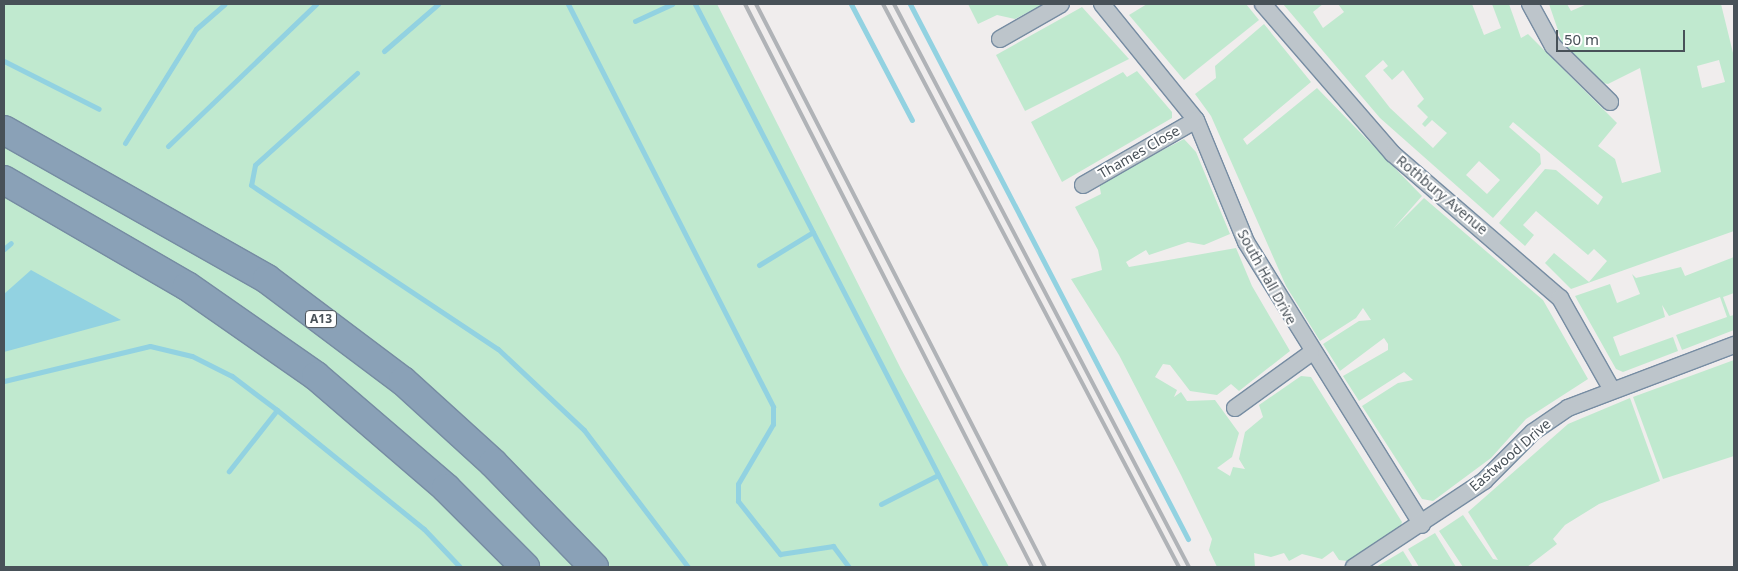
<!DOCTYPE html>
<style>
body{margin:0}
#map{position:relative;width:1738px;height:571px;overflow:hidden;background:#f0eded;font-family:"Noto Sans",sans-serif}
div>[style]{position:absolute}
.green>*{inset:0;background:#c0e9cf}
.water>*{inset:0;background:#92d2e1}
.stream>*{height:5px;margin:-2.5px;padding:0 2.5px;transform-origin:2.5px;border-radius:2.5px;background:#92d2e1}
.roads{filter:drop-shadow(1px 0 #768ca2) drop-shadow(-1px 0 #768ca2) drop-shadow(0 1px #768ca2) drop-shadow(0 -1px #768ca2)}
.street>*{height:16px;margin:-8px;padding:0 8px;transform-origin:8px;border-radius:8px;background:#bdc5cb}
.highway>*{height:28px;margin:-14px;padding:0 14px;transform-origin:14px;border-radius:14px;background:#8aa1b7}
.rail>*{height:4px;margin:-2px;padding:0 2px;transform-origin:2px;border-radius:2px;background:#b0b3b7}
span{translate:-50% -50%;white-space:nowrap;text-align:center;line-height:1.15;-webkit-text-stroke:4px #fff;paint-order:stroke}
.shield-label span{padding:1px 4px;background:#fff;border:1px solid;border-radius:4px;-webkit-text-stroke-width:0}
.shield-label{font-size:12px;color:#485158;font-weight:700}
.street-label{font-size:14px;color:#485158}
.frame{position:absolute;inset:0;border:5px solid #485158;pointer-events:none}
.scale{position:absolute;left:1556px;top:30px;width:129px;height:22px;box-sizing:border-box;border:2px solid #485158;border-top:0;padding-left:6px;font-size:15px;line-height:18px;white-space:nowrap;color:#485158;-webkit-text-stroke:4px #fff;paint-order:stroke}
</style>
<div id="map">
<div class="green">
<i style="clip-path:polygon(4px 4px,717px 4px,901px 369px,1009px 567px,4px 567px)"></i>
<i style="clip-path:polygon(968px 4px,1044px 4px,1015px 19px,997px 15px,978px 24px)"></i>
<i style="clip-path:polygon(1147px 4px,1246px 4px,1259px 20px,1184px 80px,1129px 15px)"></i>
<i style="clip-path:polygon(evenodd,1283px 4px,1323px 4px,1313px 12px,1323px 28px,1344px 12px,1338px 4px,1472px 4px,1484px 35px,1501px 28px,1492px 4px,1509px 4px,1521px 38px,1528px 34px,1617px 123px,1598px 146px,1615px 159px,1622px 183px,1661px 172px,1640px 68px,1608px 84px,1598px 82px,1557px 41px,1561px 39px,1549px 4px,1567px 4px,1571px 11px,1587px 4px,1721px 4px,1734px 57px,1734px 231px,1571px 289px,1545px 263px,1554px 253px,1589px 282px,1607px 261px,1594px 249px,1588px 255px,1536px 211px,1523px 225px,1534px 235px,1525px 246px,1499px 223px,1545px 169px,1556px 170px,1598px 205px,1603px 197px,1513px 122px,1509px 127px,1540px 154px,1541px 164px,1493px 218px,1380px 118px,1283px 4px,1383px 60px,1388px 66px,1383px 70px,1392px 80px,1403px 70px,1424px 99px,1417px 106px,1428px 117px,1422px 124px,1425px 127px,1432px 120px,1447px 133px,1433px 148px,1390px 108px,1365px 76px,1383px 60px,1283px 4px,1719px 60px,1725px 82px,1702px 88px,1697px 66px,1719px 60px,1283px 4px,1479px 161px,1500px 180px,1487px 194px,1466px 175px,1479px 161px)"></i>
<i style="clip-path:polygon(1082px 7px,1129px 59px,1025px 111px,996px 55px)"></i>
<i style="clip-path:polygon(1264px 24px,1311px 82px,1243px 139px,1247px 145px,1317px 88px,1422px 196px,1393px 229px,1424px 198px,1543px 300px,1588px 379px,1526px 419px,1491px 458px,1433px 501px,1422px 499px,1362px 406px,1398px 383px,1413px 380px,1404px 372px,1359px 401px,1343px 376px,1388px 350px,1388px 344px,1384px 338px,1340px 371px,1323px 344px,1359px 321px,1371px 320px,1363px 308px,1356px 318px,1320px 341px,1286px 286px,1211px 116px,1195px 94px,1216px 78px,1215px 66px)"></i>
<i style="clip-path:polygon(1137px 71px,1172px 112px,1172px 118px,1062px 182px,1031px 122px,1123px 72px,1127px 77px)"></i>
<i style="clip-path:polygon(1184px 139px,1196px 152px,1230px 234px,1204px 245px,1188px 242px,1149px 255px,1146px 250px,1126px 262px,1129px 267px,1236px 248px,1252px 286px,1290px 351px,1239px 391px,1231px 384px,1217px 395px,1190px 391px,1170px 365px,1163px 364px,1155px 377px,1177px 390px,1174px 397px,1181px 392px,1187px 401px,1215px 400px,1239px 433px,1232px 457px,1217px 468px,1230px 476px,1233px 467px,1245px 469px,1239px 459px,1245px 432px,1263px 417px,1259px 405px,1301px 376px,1311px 377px,1402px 522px,1400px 528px,1347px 561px,1339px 560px,1333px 551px,1322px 559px,1302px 554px,1289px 561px,1284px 553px,1271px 557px,1254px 553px,1255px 567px,1267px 567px,1217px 567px,1209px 550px,1212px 539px,1181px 475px,1119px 355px,1071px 279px,1102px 270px,1098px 250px,1075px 207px,1101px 194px,1099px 183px)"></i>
<i style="clip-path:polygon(1734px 257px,1734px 293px,1723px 297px,1730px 316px,1734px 315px,1734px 330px,1682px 350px,1676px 335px,1727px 317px,1720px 297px,1669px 316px,1662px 305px,1665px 317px,1613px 337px,1620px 356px,1673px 337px,1678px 351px,1623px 372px,1616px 369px,1575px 296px,1610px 284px,1617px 303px,1640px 294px,1632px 274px,1636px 278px,1681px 267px,1685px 276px)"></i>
<i style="clip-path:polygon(1734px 360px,1734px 456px,1663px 479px,1633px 397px)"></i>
<i style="clip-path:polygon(1630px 398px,1660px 481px,1599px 504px,1565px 525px,1553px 539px,1557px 544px,1527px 567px,1463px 567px,1439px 531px,1463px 515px,1493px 559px,1498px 560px,1468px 512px,1568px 424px)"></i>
<i style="clip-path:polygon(1435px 533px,1456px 567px,1419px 567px,1416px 562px,1408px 549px)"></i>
<i style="clip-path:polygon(1403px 551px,1413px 567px,1376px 567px)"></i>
</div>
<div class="water">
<i style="clip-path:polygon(31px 270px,121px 320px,4px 352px,4px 294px)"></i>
</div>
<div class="stream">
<i style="left:568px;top:4px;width:452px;rotate:63deg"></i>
<i style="left:773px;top:407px;width:17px;rotate:90deg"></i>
<i style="left:773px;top:424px;width:69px;rotate:120.3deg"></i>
<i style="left:738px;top:484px;width:17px;rotate:90deg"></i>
<i style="left:738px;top:501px;width:68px;rotate:51.6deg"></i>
<i style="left:780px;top:554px;width:54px;rotate:-8.6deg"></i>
<i style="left:833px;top:546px;width:26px;rotate:53deg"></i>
<i style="left:695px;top:4px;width:634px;rotate:62.67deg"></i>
<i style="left:851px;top:4px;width:131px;rotate:62.3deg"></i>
<i style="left:910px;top:4px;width:603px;rotate:62.54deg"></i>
<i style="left:635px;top:21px;width:41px;rotate:-24.7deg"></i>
<i style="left:384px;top:51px;width:72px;rotate:-41deg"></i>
<i style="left:4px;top:61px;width:106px;rotate:26.8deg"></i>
<i style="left:357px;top:73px;width:137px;rotate:138deg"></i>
<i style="left:255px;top:165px;width:20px;rotate:101deg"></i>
<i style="left:251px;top:185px;width:296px;rotate:33.6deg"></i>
<i style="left:498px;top:349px;width:118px;rotate:43.3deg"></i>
<i style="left:584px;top:430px;width:172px;rotate:52.8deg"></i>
<i style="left:125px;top:143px;width:134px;rotate:-58.1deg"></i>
<i style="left:196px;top:29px;width:38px;rotate:-41deg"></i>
<i style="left:168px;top:146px;width:205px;rotate:-43.8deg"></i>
<i style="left:4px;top:249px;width:9px;rotate:-41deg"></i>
<i style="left:759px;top:265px;width:63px;rotate:-31.4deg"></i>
<i style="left:4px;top:381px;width:150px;rotate:-13.5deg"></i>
<i style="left:150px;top:346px;width:43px;rotate:13.4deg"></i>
<i style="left:192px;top:356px;width:45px;rotate:26.6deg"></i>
<i style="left:232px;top:376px;width:56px;rotate:37.1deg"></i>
<i style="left:277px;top:410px;width:78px;rotate:128.2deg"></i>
<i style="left:277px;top:410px;width:189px;rotate:39deg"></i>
<i style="left:424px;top:529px;width:52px;rotate:46.5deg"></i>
<i style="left:881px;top:504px;width:64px;rotate:-27deg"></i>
</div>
<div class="roads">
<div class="street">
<i style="left:1102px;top:4px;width:149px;rotate:51deg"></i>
<i style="left:1196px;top:120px;width:132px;rotate:67.7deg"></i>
<i style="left:1246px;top:242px;width:333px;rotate:58.1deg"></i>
<i style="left:1263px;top:4px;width:198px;rotate:49.1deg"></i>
<i style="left:1393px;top:154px;width:221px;rotate:40.8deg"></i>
<i style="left:1560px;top:298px;width:106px;rotate:60.5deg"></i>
<i style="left:1530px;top:4px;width:48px;rotate:61.3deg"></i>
<i style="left:1553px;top:46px;width:80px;rotate:44.5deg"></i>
<i style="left:1000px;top:39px;width:70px;rotate:-29.8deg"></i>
<i style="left:1083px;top:185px;width:130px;rotate:-29.9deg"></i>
<i style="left:1235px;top:408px;width:94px;rotate:-35.9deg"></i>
<i style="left:1354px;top:567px;width:156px;rotate:-33.5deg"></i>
<i style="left:1484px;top:481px;width:69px;rotate:-45deg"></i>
<i style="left:1533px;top:432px;width:42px;rotate:-34.4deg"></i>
<i style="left:1568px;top:408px;width:178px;rotate:-20.8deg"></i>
</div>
<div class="highway">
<i style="left:4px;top:130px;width:302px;rotate:29.5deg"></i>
<i style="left:267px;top:279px;width:170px;rotate:36.9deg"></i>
<i style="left:403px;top:381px;width:122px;rotate:42.3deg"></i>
<i style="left:493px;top:463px;width:145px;rotate:45.8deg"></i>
<i style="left:4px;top:180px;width:211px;rotate:30.1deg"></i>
<i style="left:187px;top:286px;width:157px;rotate:34.9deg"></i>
<i style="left:316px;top:376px;width:172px;rotate:40.7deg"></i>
<i style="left:446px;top:488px;width:112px;rotate:45deg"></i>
</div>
</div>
<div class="rail">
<i style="left:745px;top:4px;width:632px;rotate:62.99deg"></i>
<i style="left:756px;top:4px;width:633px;rotate:62.83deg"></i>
<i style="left:883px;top:4px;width:636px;rotate:62.27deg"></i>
<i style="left:894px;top:4px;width:636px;rotate:62.35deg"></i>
</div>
<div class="shield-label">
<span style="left:321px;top:319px">A13</span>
</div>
<div class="street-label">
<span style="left:1139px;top:152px;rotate:-30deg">Thames Close</span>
<span style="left:1442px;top:195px;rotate:40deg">Rothbury Avenue</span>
<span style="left:1267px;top:277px;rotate:61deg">South Hall Drive</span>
<span style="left:1510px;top:455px;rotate:-41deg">Eastwood Drive</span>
</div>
<div class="frame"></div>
<div class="scale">50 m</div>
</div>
